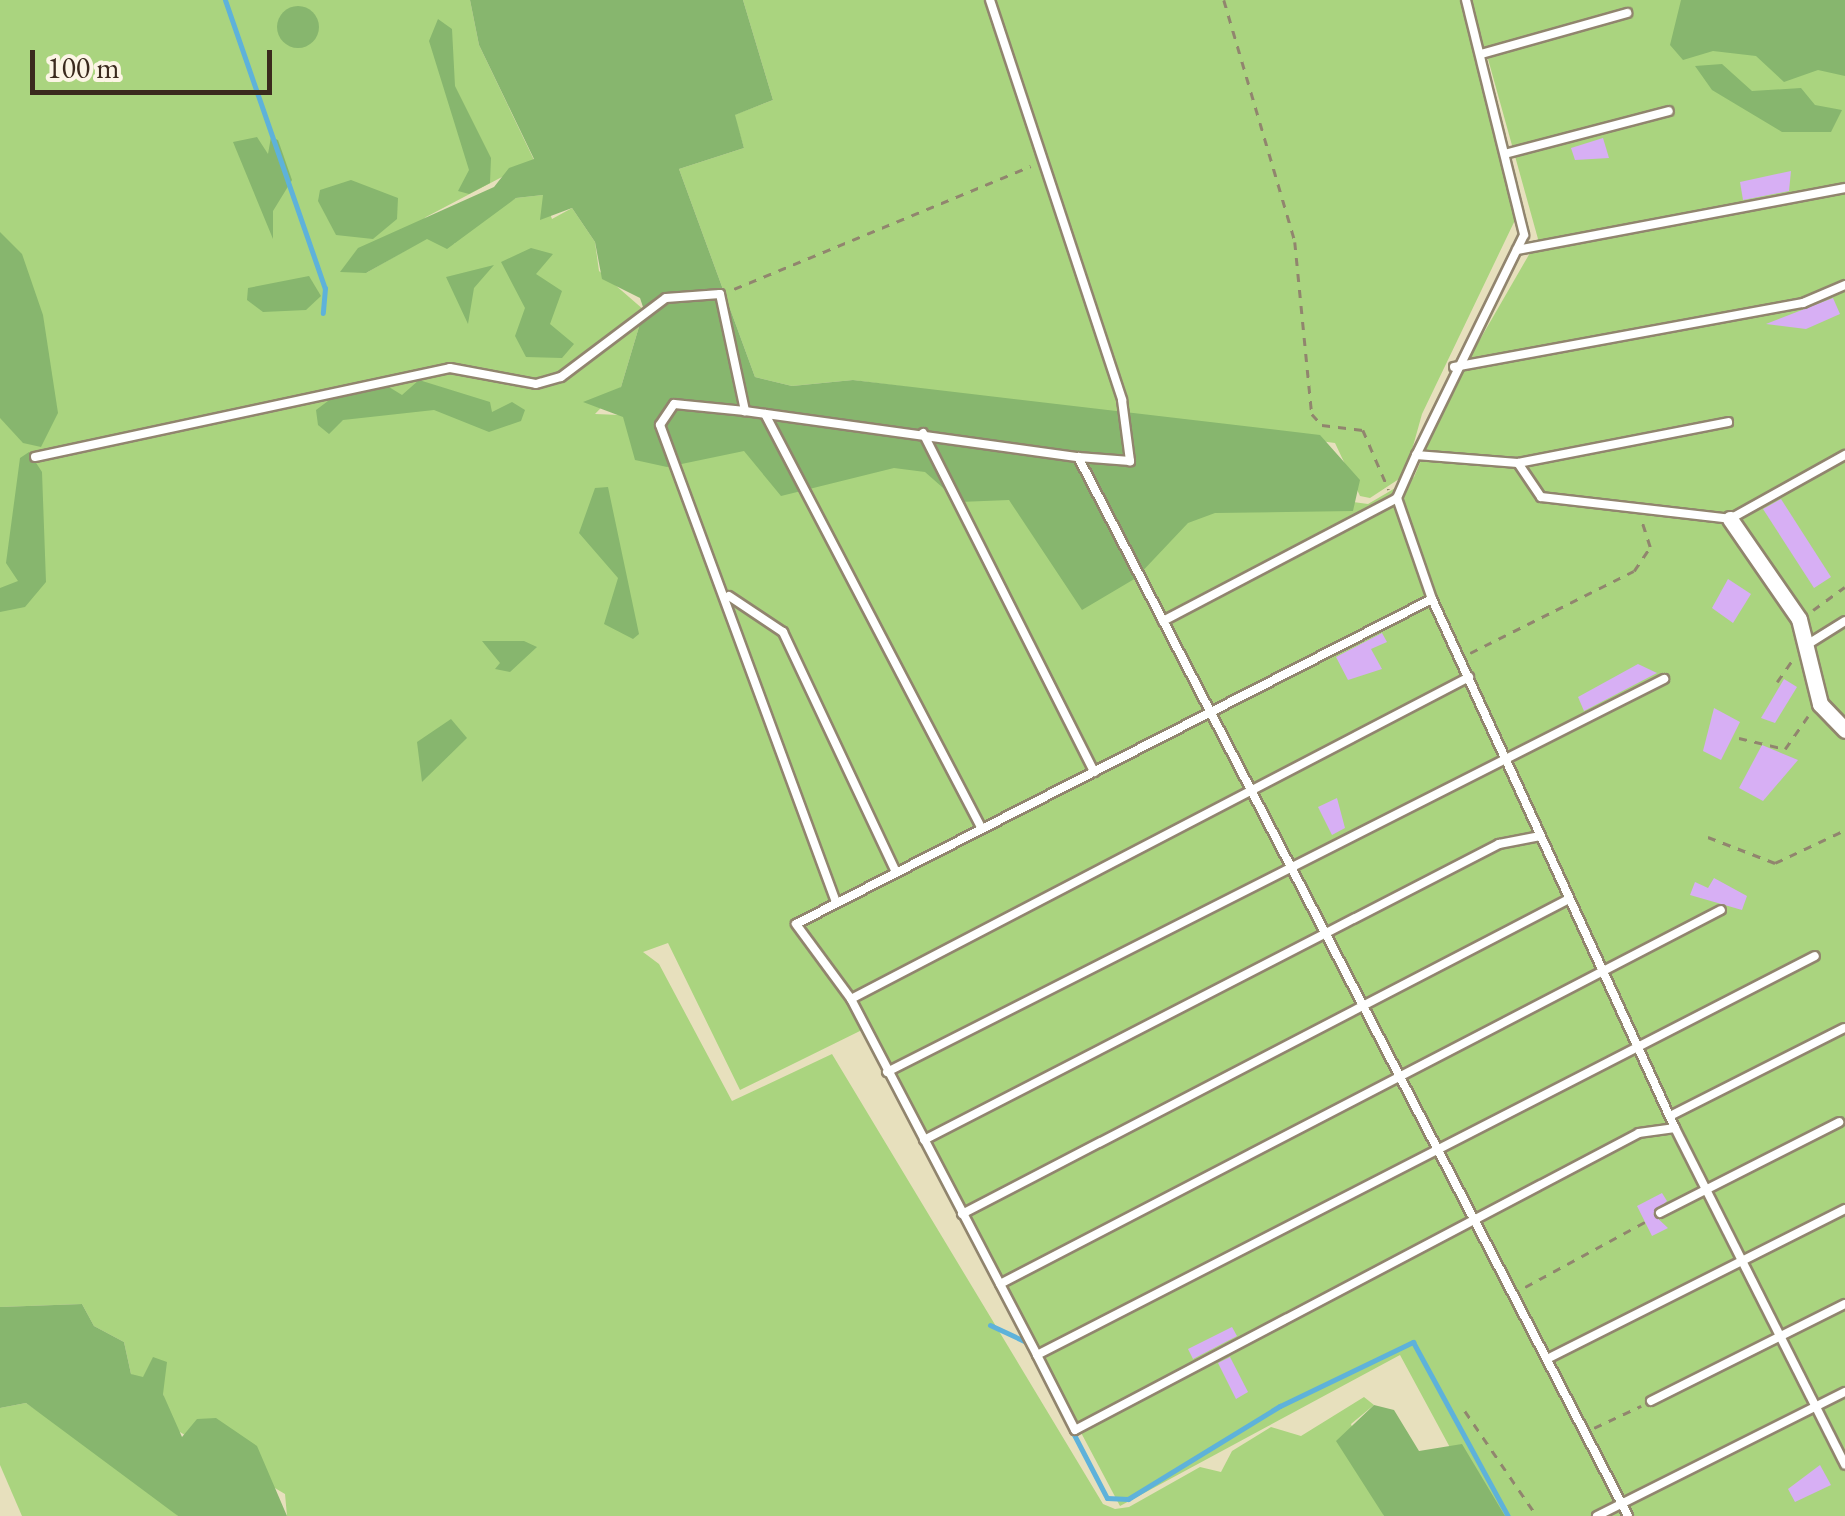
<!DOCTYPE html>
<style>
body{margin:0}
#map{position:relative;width:1845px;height:1516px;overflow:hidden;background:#e7e0bd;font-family:"EB Garamond",serif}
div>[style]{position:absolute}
.green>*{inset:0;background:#aad47f}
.forest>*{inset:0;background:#87b66e}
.round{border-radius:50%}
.stream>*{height:5px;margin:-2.5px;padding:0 2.5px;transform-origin:2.5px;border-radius:2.5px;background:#5eb2da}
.building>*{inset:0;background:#d7aff4}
.path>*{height:2.5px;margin-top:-1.25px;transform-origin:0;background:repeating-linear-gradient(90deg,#91856e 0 8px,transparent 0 16px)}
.roads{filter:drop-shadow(2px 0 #91856e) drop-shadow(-2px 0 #91856e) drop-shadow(0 2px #91856e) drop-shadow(0 -2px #91856e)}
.service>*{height:8px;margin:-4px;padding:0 4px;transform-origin:4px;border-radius:4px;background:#fff}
.minor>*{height:15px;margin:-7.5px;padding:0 7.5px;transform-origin:7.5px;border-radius:7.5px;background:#fff}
span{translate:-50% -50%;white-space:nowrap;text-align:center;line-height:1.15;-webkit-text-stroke:9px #fcf5e5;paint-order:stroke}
.scale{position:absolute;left:30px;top:50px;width:242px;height:45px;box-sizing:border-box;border:5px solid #3b2a1e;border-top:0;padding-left:12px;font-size:30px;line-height:35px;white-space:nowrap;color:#3b2a1e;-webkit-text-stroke:8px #fcf5e5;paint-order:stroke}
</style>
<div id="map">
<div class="green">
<i style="clip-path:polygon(0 0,470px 0,479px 45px,534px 160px,426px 217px,366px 273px,427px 238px,454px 244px,461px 231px,516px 198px,543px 195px,552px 219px,572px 208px,595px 242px,599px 271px,644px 310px,621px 387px,595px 414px,744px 420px,1368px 504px,1414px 477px,1452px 388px,1538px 239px,1488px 59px,1476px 63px,1517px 216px,1422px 414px,1405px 475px,1370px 498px,1360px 496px,1335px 443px,853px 380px,792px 386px,755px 377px,679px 169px,744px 148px,734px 115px,773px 100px,743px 0,1845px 0,1845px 1516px,1487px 1516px,1400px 1355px,1120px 1506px,866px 1028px,740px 1090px,668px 943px,643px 952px,659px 964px,732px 1101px,832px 1054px,1103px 1504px,1115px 1509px,1129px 1507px,1200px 1467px,1221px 1472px,1232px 1451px,1271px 1427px,1301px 1436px,1364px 1397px,1374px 1405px,1351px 1424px,1384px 1516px,287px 1516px,285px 1494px,173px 1428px,163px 1394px,131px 1374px,124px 1342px,94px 1326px,82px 1304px,0 1307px)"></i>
<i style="clip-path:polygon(26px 1403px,151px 1487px,178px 1516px,22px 1516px,0 1465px,0 1408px)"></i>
</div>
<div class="forest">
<i style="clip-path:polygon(470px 0,743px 0,773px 100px,735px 115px,744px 148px,679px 169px,755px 377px,792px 386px,853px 380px,1320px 435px,1360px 480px,1353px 511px,1215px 513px,1188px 523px,1136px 578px,1082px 610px,1009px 500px,959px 502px,925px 472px,894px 468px,781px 496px,744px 451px,667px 467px,635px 460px,623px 417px,583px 402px,621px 387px,644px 310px,640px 298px,602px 279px,595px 242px,572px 208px,540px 220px,543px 195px,516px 198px,447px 249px,427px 239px,366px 273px,340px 272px,358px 248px,494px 187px,509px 168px,534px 159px,479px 45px)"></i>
<i style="clip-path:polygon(1681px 0,1845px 0,1845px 76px,1818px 70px,1784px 82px,1756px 56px,1713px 51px,1683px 60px,1670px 45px)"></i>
<i class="round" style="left:277px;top:6px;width:42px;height:42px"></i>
<i style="clip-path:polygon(438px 19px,452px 29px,455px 86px,491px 158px,490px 183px,469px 194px,458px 191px,469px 170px,429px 41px)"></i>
<i style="clip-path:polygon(1722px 64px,1752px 91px,1801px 88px,1815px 105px,1842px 110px,1831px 132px,1782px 132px,1712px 90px,1695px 66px)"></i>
<i style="clip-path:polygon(257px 137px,268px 154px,271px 137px,278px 140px,292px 180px,273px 211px,273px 239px,233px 142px)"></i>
<i style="clip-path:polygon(351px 180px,398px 198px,397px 219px,373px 239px,336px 235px,318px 201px,320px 190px)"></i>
<i style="clip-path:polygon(0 232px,22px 254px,43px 315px,58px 413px,41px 447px,23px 443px,0 418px)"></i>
<i style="clip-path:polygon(531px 248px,553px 254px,536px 274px,562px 291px,550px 324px,574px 344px,562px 358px,526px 357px,515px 336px,525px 308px,501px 262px)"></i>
<i style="clip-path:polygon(494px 265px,474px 288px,468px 324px,446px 277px)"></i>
<i style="clip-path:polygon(309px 276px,321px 296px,306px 310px,263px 312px,247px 300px,248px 288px)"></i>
<i style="clip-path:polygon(419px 380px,490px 402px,492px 412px,512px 402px,525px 410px,521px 421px,489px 432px,434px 410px,343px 420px,329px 434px,318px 425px,316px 410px,332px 398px,389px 387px,402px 395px)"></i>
<i style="clip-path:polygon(29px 452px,42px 472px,46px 582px,25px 607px,0 612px,0 588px,18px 581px,6px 563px,20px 458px)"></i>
<i style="clip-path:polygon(608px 487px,639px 634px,633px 639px,604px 624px,618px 578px,579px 533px,595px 488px)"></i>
<i style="clip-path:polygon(482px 641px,524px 641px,537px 647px,510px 672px,495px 669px,500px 663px)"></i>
<i style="clip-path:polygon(451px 719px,467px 738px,422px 782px,417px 742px)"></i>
<i style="clip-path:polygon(82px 1304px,94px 1326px,124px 1342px,131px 1374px,143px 1377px,153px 1357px,167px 1362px,163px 1394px,182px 1437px,197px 1419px,216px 1418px,257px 1446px,287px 1516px,178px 1516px,26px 1403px,0 1408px,0 1307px)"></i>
<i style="clip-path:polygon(1374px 1405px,1394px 1410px,1419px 1451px,1462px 1444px,1505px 1516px,1384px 1516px,1336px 1441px)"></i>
</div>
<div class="stream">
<i style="left:225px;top:0;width:305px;rotate:70.9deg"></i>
<i style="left:325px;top:288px;width:25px;rotate:95deg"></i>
<i style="left:990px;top:1325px;width:40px;rotate:25deg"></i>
<i style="left:1026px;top:1342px;width:32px;rotate:62deg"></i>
<i style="left:1057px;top:1402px;width:108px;rotate:62.5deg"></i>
<i style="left:1107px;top:1498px;width:21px;rotate:3deg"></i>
<i style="left:1128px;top:1499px;width:178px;rotate:-31.5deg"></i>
<i style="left:1280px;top:1406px;width:148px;rotate:-25.7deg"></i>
<i style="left:1413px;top:1342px;width:198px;rotate:61.4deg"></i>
</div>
<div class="building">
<i style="clip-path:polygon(1603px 138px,1609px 158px,1575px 160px,1571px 148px)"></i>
<i style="clip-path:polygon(1791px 171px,1789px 191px,1743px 200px,1740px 182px)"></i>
<i style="clip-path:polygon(1833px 298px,1840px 314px,1806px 329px,1766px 324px)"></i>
<i style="clip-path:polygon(1781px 499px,1831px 577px,1814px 588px,1763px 509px)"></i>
<i style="clip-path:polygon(1728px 579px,1751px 594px,1733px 623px,1712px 608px)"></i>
<i style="clip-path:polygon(1382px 633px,1387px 642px,1371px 649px,1382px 669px,1348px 680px,1336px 657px)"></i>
<i style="clip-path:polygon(1638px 664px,1657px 673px,1584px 711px,1578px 697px)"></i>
<i style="clip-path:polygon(1784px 679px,1797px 687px,1775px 723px,1761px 718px)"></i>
<i style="clip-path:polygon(1714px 708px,1740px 722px,1721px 760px,1703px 751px)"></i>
<i style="clip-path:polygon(1762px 745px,1798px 760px,1763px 801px,1739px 788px)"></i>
<i style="clip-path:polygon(1337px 798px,1345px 828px,1332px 835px,1318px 807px)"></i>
<i style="clip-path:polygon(1714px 878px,1747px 896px,1742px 910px,1690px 895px,1695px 882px,1708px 888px)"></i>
<i style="clip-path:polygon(1662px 1193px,1667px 1201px,1653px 1214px,1668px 1228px,1652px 1236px,1637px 1206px)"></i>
<i style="clip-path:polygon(1232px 1327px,1237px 1336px,1193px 1359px,1188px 1349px)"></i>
<i style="clip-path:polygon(1230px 1357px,1248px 1392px,1236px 1399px,1218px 1363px)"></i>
<i style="clip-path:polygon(1820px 1465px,1831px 1485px,1795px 1502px,1788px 1489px)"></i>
</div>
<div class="path">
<i style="left:1224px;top:0;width:252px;rotate:73.6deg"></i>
<i style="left:1295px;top:242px;width:173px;rotate:84.4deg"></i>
<i style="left:1312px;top:414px;width:15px;rotate:48deg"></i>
<i style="left:1322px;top:425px;width:41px;rotate:7deg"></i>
<i style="left:1363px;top:430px;width:65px;rotate:66.6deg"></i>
<i style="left:734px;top:289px;width:321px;rotate:-22.5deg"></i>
<i style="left:1813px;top:610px;width:39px;rotate:-36deg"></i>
<i style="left:1470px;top:653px;width:183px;rotate:-26.6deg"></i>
<i style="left:1634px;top:571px;width:29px;rotate:-56deg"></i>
<i style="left:1650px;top:547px;width:28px;rotate:-108deg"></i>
<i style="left:1777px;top:682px;width:29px;rotate:-55deg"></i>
<i style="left:1739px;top:738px;width:47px;rotate:13.4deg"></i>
<i style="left:1785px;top:749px;width:40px;rotate:-55.1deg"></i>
<i style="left:1708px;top:837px;width:72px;rotate:21.2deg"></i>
<i style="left:1775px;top:863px;width:77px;rotate:-25.2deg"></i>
<i style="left:1525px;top:1287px;width:142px;rotate:-28.5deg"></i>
<i style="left:1465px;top:1411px;width:127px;rotate:55.6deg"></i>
<i style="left:1594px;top:1428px;width:52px;rotate:-25.1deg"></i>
</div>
<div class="roads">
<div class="service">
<i style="left:990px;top:0;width:421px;rotate:71.7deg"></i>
<i style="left:1122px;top:400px;width:62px;rotate:82.5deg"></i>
<i style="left:1130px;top:461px;width:52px;rotate:-175.6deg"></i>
<i style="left:1078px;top:457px;width:1193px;rotate:62.55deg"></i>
<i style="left:1466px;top:0;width:242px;rotate:76.1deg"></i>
<i style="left:1524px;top:235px;width:245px;rotate:116.1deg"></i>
<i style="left:1416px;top:455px;width:102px;rotate:4.5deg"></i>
<i style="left:1518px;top:463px;width:41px;rotate:55.9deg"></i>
<i style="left:1541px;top:497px;width:190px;rotate:6.6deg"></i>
<i style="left:1730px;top:519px;width:132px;rotate:-29.1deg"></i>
<i style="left:1481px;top:54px;width:152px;rotate:-15.7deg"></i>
<i style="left:1508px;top:153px;width:166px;rotate:-14.6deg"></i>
<i style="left:1517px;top:250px;width:334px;rotate:-10.7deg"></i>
<i style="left:1454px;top:367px;width:355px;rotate:-10.4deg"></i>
<i style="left:1803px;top:303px;width:46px;rotate:-23.2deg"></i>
<i style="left:745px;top:411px;width:71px;rotate:-174.4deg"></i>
<i style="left:674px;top:404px;width:25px;rotate:124deg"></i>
<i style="left:660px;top:425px;width:508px;rotate:69.75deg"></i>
<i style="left:765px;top:414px;width:468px;rotate:62.4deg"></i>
<i style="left:923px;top:433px;width:380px;rotate:63.2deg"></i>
<i style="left:1416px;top:455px;width:47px;rotate:113.8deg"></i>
<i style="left:1397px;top:498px;width:107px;rotate:70.9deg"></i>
<i style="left:1432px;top:599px;width:582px;rotate:65.33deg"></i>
<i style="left:1675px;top:1128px;width:377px;rotate:63.2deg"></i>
<i style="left:35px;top:457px;width:424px;rotate:-12.1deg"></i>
<i style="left:450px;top:368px;width:87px;rotate:10.5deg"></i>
<i style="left:536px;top:384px;width:26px;rotate:-16deg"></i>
<i style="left:561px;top:377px;width:131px;rotate:-37deg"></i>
<i style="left:666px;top:298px;width:54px;rotate:-4.2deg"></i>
<i style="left:720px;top:294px;width:120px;rotate:77.9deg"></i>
<i style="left:745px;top:411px;width:336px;rotate:7.9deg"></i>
<i style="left:1518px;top:463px;width:214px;rotate:-11deg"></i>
<i style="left:729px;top:596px;width:65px;rotate:33.7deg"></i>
<i style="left:783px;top:632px;width:265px;rotate:64.8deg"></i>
<i style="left:1432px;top:599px;width:714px;rotate:152.93deg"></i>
<i style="left:796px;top:924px;width:93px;rotate:53.7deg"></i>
<i style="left:851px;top:999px;width:402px;rotate:62.4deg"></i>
<i style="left:1037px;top:1355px;width:874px;rotate:-27.15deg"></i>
<i style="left:1163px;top:621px;width:264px;rotate:-27.7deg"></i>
<i style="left:1805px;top:646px;width:47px;rotate:-32deg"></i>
<i style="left:851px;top:999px;width:697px;rotate:-27.52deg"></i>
<i style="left:887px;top:1072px;width:871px;rotate:-26.83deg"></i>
<i style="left:1670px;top:1116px;width:195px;rotate:-26.8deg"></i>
<i style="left:924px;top:1140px;width:647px;rotate:-27.24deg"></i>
<i style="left:1499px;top:844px;width:42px;rotate:-11deg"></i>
<i style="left:1660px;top:1213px;width:201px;rotate:-26.9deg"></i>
<i style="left:962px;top:1214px;width:684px;rotate:-27.43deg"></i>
<i style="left:1000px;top:1284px;width:812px;rotate:-27.42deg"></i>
<i style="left:1037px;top:1355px;width:84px;rotate:63.1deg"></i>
<i style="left:1075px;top:1430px;width:637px;rotate:-27.77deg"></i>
<i style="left:1639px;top:1133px;width:36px;rotate:-8deg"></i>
<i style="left:1547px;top:1359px;width:334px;rotate:-26.7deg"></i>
<i style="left:1651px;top:1401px;width:217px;rotate:-26.6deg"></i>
<i style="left:1597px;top:1516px;width:277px;rotate:-26.6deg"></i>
</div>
<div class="minor">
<i style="left:1730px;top:519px;width:121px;rotate:55.4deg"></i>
<i style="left:1799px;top:619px;width:88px;rotate:76.1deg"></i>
<i style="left:1820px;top:704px;width:36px;rotate:46deg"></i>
</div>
</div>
<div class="scale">100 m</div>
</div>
